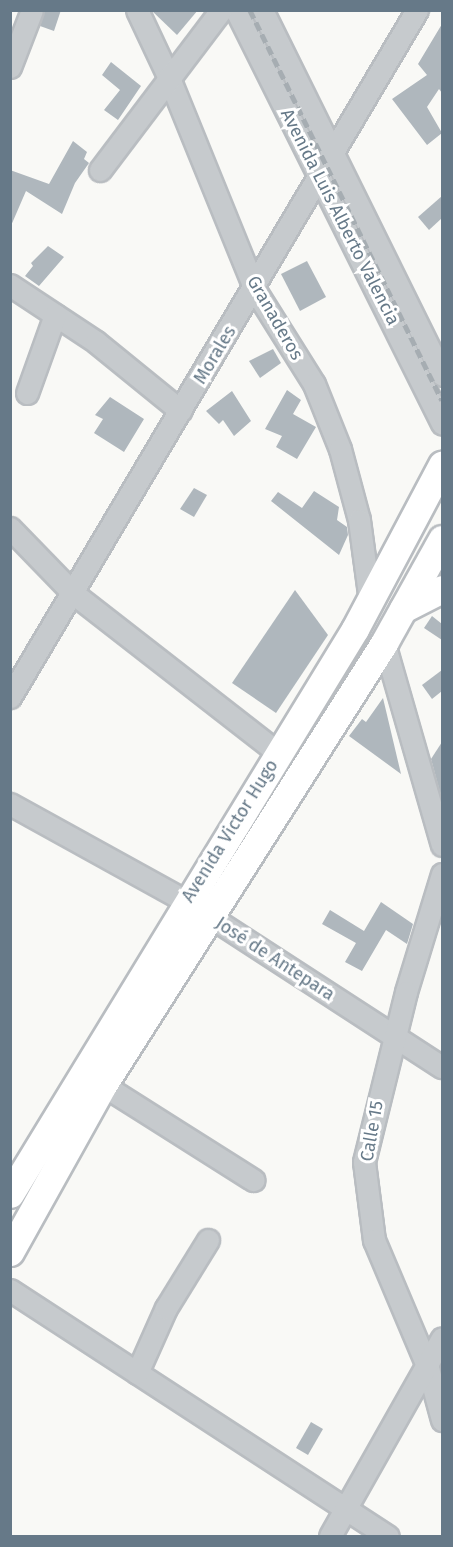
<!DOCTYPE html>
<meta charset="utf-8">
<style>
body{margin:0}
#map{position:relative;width:453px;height:1547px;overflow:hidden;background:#f9f9f6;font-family:"Fira Sans",sans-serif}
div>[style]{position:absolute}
.building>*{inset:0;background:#afb7bd}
.roads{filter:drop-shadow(2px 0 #b9bdc1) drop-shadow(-2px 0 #b9bdc1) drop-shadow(0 2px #b9bdc1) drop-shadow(0 -2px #b9bdc1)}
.minor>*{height:21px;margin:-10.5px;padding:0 10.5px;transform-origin:10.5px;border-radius:10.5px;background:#c6cacd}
.major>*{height:27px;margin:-13.5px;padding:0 13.5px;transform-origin:13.5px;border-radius:13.5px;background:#fff}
.rail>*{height:4.5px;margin-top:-2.25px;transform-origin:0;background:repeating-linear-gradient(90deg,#a6adb2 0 9px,transparent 0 13.5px)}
span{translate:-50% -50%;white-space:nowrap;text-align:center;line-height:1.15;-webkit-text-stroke:6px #fff;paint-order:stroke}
.street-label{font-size:18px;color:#667988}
.frame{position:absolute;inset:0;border:12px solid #667988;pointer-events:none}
</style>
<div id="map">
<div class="building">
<i style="clip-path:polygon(44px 10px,61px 10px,54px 31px,40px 26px)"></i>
<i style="clip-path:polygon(151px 10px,198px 10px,177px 35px)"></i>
<i style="clip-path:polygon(442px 24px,442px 93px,439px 89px,427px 107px,442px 133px,427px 145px,392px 99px,427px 75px,418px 64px)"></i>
<i style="clip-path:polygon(111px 62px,141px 86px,118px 120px,104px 110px,120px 90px,102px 75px)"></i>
<i style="clip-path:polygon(73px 141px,87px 152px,84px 159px,89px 163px,75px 183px,62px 214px,26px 191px,10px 228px,10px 170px,49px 184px)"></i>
<i style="clip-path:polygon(442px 196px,442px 218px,429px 230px,418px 217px)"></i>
<i style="clip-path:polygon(48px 246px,64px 257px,39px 286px,25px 276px,33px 266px,31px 263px)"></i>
<i style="clip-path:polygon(307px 261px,326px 297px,300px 311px,281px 274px)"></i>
<i style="clip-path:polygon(273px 349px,281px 363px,260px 378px,249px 361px)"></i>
<i style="clip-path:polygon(287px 390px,301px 400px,293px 414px,316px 427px,297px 459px,276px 447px,282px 436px,265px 429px)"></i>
<i style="clip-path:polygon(232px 391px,251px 421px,234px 436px,223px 420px,219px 424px,206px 411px)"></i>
<i style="clip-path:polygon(110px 397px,144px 419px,124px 452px,94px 433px,103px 419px,95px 415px)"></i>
<i style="clip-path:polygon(194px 488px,207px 495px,194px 517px,180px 509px)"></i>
<i style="clip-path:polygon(314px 491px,339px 507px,337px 520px,347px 527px,348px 535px,339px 555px,271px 501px,278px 492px,302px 508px)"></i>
<i style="clip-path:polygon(295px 590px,328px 635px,276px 713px,232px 683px)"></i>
<i style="clip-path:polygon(432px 616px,442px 624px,442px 640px,424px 628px)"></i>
<i style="clip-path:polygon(442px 670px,442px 691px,432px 699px,422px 685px)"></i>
<i style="clip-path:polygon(383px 698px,401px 774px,349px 736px,362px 719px,366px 722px)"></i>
<i style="clip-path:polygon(442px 742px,442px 796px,441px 796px,431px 759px)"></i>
<i style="clip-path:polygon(381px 902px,413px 924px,407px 944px,386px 930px,362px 971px,345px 962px,356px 943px,322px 924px,330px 910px,364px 931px)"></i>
<i style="clip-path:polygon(311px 1422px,323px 1429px,308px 1455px,296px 1448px)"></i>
</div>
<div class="roads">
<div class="minor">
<i style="left:137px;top:10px;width:75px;rotate:64.8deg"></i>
<i style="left:169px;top:78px;width:229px;rotate:67.9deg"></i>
<i style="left:255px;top:290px;width:111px;rotate:57.9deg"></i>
<i style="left:314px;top:384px;width:70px;rotate:68.2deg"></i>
<i style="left:340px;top:449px;width:73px;rotate:75deg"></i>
<i style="left:359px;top:520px;width:82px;rotate:82.3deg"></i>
<i style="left:236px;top:10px;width:462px;rotate:63.5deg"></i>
<i style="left:262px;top:10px;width:407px;rotate:63.7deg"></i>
<i style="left:10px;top:67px;width:61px;rotate:-68.9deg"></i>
<i style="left:100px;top:170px;width:201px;rotate:-52.9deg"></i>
<i style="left:10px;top:285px;width:103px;rotate:33.5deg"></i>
<i style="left:96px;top:342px;width:109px;rotate:39.1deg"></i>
<i style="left:27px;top:393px;width:83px;rotate:-70.3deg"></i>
<i style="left:10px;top:528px;width:92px;rotate:45.9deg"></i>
<i style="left:74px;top:594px;width:259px;rotate:37.9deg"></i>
<i style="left:384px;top:643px;width:210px;rotate:74deg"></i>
<i style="left:10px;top:697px;width:799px;rotate:-59.36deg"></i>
<i style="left:10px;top:804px;width:201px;rotate:28.9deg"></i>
<i style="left:186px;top:901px;width:305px;rotate:33deg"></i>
<i style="left:442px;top:874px;width:123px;rotate:107deg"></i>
<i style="left:406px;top:992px;width:175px;rotate:103.9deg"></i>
<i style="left:364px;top:1162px;width:79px;rotate:82.7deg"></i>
<i style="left:374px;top:1240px;width:139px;rotate:67.1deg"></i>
<i style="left:428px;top:1368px;width:54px;rotate:74.9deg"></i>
<i style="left:103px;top:1085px;width:178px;rotate:32.3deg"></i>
<i style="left:10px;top:1290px;width:451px;rotate:33.1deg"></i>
<i style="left:137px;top:1373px;width:71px;rotate:-66deg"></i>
<i style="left:166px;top:1308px;width:80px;rotate:-58.3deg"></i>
<i style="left:330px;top:1536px;width:227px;rotate:-60.5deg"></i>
</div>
<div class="major">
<i style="left:403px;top:609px;width:44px;rotate:-27.1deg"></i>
<i style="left:10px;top:1194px;width:662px;rotate:-58.59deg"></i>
<i style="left:355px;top:629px;width:186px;rotate:-62.1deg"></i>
<i style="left:10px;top:1252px;width:191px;rotate:-60.9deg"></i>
<i style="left:103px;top:1085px;width:524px;rotate:-57.55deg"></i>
<i style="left:384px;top:643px;width:119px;rotate:-60.9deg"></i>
</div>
</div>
<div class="rail">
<i style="left:250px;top:10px;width:435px;rotate:63.8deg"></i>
</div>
<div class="street-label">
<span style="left:340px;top:217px;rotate:63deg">Avenida Luis Alberto Valencia</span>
<span style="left:275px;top:318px;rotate:60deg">Granaderos</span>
<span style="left:215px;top:355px;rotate:-59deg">Morales</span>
<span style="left:230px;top:831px;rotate:-58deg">Avenida Victor Hugo</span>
<span style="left:275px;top:959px;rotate:33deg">José de Antepara</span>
<span style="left:372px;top:1131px;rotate:-80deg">Calle 15</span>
</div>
<div class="frame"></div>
</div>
